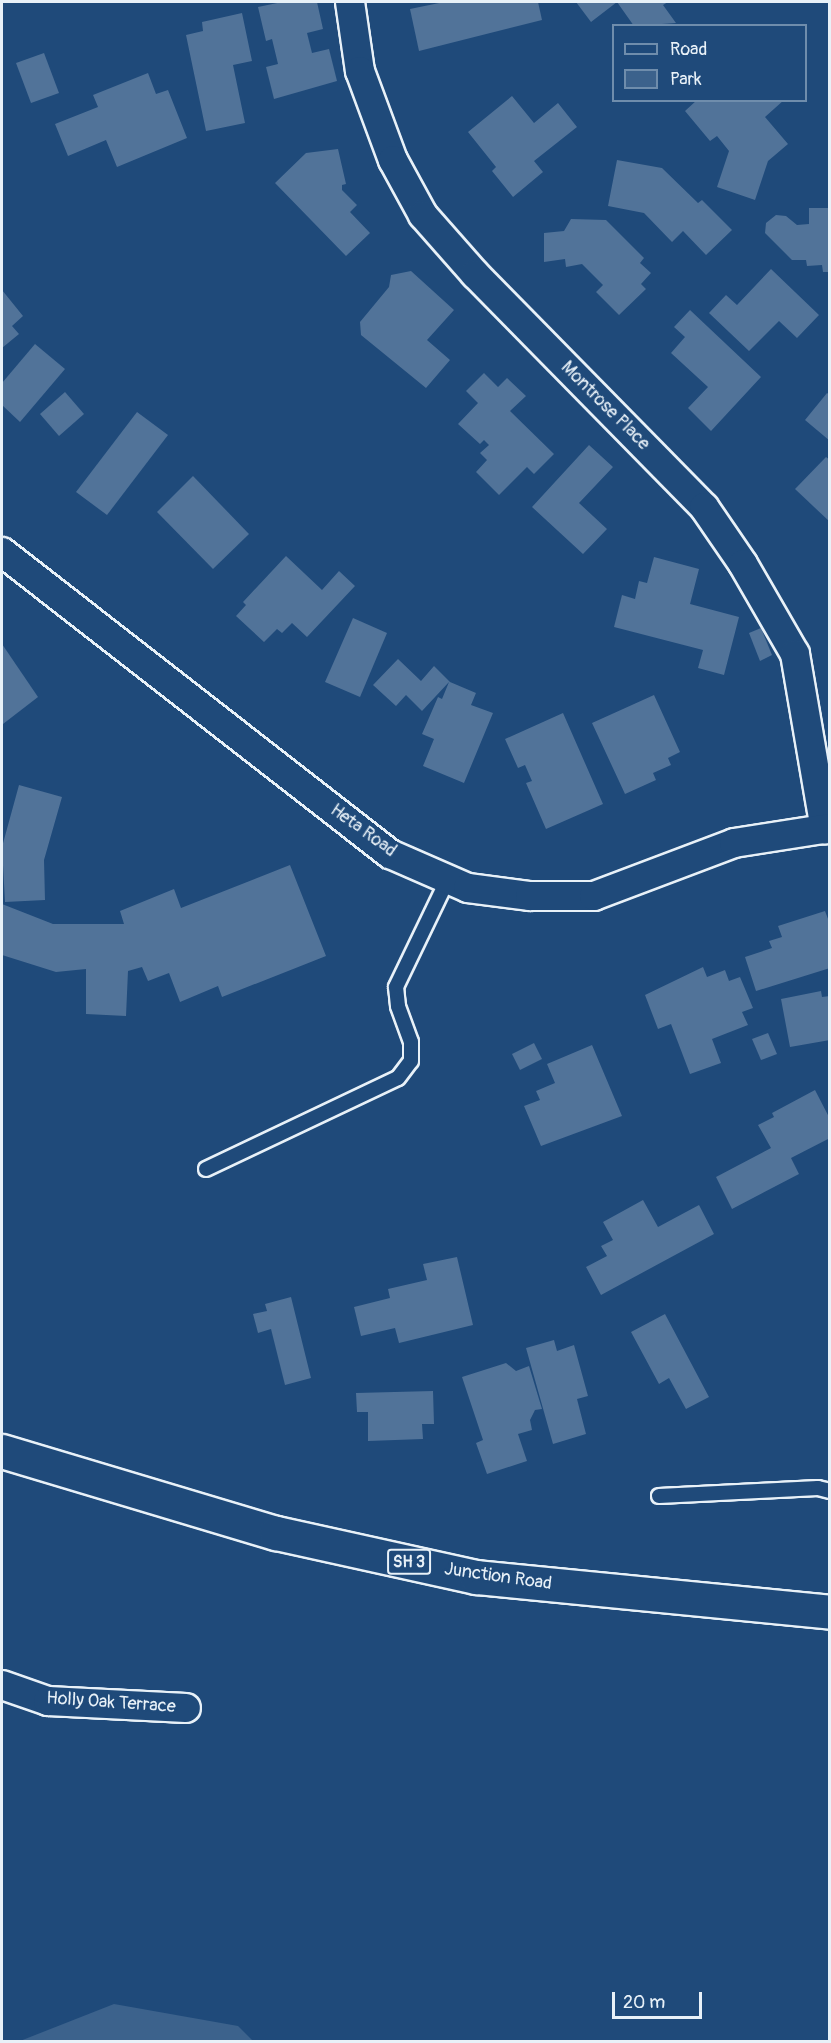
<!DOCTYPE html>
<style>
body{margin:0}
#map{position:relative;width:831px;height:2043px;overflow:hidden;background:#1f4a7a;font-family:Pangolin,sans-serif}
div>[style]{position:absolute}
.green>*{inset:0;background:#3c628c}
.building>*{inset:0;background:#517399}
.roads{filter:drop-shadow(2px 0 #e8f1f8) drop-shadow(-2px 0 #e8f1f8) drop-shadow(0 2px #e8f1f8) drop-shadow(0 -2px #e8f1f8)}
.service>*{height:14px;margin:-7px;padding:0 7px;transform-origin:7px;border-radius:7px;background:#1f4a7a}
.minor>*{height:28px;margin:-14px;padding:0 14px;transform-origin:14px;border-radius:14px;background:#1f4a7a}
.trunk>*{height:33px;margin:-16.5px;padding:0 16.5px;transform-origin:16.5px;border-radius:16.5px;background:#1f4a7a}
span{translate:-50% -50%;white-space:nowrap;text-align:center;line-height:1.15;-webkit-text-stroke:4.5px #1f4a7a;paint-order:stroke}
.shield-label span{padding:2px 4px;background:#1f4a7a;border:2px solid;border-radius:4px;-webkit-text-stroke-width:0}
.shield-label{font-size:16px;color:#e8f1f8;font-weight:700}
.street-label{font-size:18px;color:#e8f1f8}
.frame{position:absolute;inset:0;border:3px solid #e8f1f8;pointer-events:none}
.legend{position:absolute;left:612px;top:24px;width:195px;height:78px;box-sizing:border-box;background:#1f4a7a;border:2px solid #6f8dac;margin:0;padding:8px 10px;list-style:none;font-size:18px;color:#e8f1f8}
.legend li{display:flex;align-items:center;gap:12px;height:30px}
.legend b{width:30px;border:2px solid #6f8dac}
.scale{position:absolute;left:612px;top:1992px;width:90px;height:27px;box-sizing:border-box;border:3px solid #e8f1f8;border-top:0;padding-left:8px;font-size:18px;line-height:21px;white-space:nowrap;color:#e8f1f8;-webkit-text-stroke:4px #1f4a7a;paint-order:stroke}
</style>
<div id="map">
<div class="green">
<i style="clip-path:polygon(114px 2004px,238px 2026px,253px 2041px,20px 2041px)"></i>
</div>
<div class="building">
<i style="clip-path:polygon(282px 2px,317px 2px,323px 29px,307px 33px,312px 53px,329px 49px,337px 81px,274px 99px,266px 67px,278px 64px,272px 39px,266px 41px,258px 7px)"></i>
<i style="clip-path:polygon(444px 2px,538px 2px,542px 20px,419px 51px,410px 9px)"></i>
<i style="clip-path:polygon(576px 2px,668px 2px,663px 5px,676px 23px,634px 26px,617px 2px,591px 22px)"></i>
<i style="clip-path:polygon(242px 13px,252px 61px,233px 65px,245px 123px,206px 131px,186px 35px,203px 31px,202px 22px)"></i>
<i style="clip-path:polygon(44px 53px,59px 93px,31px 103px,16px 63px)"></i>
<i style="clip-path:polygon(148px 73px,156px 94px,168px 90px,187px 138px,117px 167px,106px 140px,68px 156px,55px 124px,98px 107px,93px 95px)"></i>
<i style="clip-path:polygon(512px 96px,534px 123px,558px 103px,577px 127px,534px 161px,543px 172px,513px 197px,492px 171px,496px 167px,468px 132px)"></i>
<i style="clip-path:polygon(697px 100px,784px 100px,765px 117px,788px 144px,768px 161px,755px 200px,717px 187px,729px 151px,717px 136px,710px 141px,685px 111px)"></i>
<i style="clip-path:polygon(338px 149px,346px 184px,342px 185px,342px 190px,357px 205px,350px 212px,370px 233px,346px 256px,275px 183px,306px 153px)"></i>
<i style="clip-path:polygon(617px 160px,662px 168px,698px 203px,702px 200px,732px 230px,706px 255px,683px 231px,672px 242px,644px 213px,608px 206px)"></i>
<i style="clip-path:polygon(809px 208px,830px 208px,830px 272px,823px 272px,822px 265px,807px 266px,806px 260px,792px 260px,765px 233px,766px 223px,776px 215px,786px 216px,797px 225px,809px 224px)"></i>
<i style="clip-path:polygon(571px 219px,606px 220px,644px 258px,640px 263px,651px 273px,641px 284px,646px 289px,619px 315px,596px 292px,603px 285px,582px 264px,566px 267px,565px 259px,544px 262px,544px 233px,564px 231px)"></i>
<i style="clip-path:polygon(771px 269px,819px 315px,797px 338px,779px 321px,749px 351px,709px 313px,726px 295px,737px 305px)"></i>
<i style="clip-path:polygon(411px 271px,454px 310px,427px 340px,450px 360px,426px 388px,361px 335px,360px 322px,389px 287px,391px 275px)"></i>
<i style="clip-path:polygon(2px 290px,23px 316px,12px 326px,19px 334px,2px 348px)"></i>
<i style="clip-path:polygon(690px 310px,761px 377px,711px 431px,688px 408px,708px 387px,671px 353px,685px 337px,674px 327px)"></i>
<i style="clip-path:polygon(35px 344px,65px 369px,20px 422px,2px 405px,2px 383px)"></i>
<i style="clip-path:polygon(484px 373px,498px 387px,507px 378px,526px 396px,510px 411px,554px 454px,534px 474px,527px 467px,499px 495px,476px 472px,487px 460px,480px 453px,489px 445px,484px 440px,480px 444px,458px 424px,478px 403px,466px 391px)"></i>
<i style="clip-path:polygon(65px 392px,84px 414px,59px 436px,40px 414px)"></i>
<i style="clip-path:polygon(827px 393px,830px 395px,830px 441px,805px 420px)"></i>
<i style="clip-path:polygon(137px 412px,168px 435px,107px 515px,76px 492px)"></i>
<i style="clip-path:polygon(589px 445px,613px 467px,579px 503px,607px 529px,583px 554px,532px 507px)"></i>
<i style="clip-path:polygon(826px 457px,830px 460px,830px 522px,795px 489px)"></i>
<i style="clip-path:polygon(193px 476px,249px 534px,213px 569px,157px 512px)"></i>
<i style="clip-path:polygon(286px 556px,322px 590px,339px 571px,355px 586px,307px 637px,292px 623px,282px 633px,277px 629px,264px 642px,236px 616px,246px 605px,243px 602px)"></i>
<i style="clip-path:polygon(654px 557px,699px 569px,690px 604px,739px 617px,724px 675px,698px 668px,703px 650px,614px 627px,622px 595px,635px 599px,639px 581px,647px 583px)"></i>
<i style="clip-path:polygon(353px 618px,387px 633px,360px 697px,325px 682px)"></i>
<i style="clip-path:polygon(761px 628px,772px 655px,760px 661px,749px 633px)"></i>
<i style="clip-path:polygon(2px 644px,38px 697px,3px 724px,2px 722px)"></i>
<i style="clip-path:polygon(398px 659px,421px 681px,434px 666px,450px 682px,476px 693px,471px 705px,493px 713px,464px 783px,423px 766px,434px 739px,422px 734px,438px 697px,442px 699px,449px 682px,422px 711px,406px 695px,396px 706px,373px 685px)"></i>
<i style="clip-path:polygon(654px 695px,680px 752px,668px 758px,671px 765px,653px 773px,656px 780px,625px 794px,592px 723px)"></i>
<i style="clip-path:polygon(563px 713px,603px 804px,546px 829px,526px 783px,532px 781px,525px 765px,518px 768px,505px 739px)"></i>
<i style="clip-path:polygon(19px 785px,62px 797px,44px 860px,45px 900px,5px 902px,2px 847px)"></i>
<i style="clip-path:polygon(290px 865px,326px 956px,222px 997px,218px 986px,180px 1002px,169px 973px,148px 981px,142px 967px,128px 971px,126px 1016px,86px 1014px,86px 969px,56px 972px,2px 955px,2px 904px,53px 924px,124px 924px,120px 911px,174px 889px,181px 908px)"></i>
<i style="clip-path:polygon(825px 911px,830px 924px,830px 968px,756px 991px,745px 957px,772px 948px,769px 941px,782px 937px,778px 926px)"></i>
<i style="clip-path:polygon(703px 967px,707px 977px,725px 970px,729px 981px,740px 977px,753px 1008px,742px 1012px,748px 1025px,712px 1039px,721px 1063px,690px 1074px,671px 1024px,658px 1029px,645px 995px)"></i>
<i style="clip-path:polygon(821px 991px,822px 997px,830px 996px,830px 1040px,790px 1047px,781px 999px)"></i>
<i style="clip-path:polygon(768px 1033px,777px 1054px,761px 1060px,752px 1039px)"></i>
<i style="clip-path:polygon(534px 1043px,542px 1059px,520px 1070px,512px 1054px)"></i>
<i style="clip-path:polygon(592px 1045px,622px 1116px,541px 1146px,524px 1106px,540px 1100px,536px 1091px,555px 1083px,547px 1064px)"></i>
<i style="clip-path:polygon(815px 1090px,830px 1119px,830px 1138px,791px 1158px,799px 1174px,732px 1209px,716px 1177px,771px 1148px,758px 1125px,774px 1117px,772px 1113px)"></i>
<i style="clip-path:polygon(643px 1200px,658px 1227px,699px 1205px,714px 1234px,601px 1295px,586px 1267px,607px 1256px,601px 1246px,613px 1240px,603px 1222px)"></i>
<i style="clip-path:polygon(457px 1257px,473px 1325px,399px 1343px,395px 1328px,361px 1336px,354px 1307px,390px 1298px,388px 1289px,427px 1280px,423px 1264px)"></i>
<i style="clip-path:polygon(291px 1297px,311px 1378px,285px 1385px,271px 1329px,258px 1333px,253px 1314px,267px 1311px,265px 1304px)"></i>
<i style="clip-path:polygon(665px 1314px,709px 1397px,686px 1409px,669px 1378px,659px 1384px,631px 1332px)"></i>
<i style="clip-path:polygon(554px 1340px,557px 1351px,574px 1345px,588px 1396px,577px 1399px,586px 1434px,553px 1444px,526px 1348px)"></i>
<i style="clip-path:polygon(506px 1363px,516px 1371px,529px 1366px,542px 1409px,535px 1410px,530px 1420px,532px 1430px,518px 1434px,527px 1461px,487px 1474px,476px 1443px,483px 1440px,462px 1377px)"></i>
<i style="clip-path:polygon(433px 1391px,434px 1424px,422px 1424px,423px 1439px,368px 1441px,368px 1412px,357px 1412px,356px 1393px)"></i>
</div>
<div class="roads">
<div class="service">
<i style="left:206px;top:1169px;width:212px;rotate:-25.4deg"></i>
<i style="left:398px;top:1078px;width:21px;rotate:-53deg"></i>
<i style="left:411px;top:1061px;width:19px;rotate:-90deg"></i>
<i style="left:411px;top:1042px;width:38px;rotate:-110deg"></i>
<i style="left:398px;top:1006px;width:19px;rotate:-96deg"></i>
<i style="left:396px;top:987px;width:120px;rotate:-64.3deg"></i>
<i style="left:659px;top:1496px;width:159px;rotate:-2.9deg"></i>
<i style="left:818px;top:1488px;width:12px;rotate:14deg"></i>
</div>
<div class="minor">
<i style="left:350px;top:2px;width:70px;rotate:81.8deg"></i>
<i style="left:360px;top:71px;width:95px;rotate:69.7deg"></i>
<i style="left:393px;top:160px;width:63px;rotate:61.4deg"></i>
<i style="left:423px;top:215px;width:79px;rotate:48.6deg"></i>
<i style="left:475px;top:274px;width:327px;rotate:45.5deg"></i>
<i style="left:704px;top:507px;width:69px;rotate:55.6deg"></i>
<i style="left:743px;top:564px;width:104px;rotate:60deg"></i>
<i style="left:795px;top:654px;width:178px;rotate:80.3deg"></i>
<i style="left:2px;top:552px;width:492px;rotate:37.9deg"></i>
<i style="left:390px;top:854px;width:85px;rotate:23.6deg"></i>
<i style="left:468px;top:888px;width:63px;rotate:7.4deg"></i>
<i style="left:530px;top:896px;width:64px"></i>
<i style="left:594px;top:896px;width:150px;rotate:-20.7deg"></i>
<i style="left:734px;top:843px;width:97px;rotate:-8.9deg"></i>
<i style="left:2px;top:1685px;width:49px;rotate:19.2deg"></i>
<i style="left:48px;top:1701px;width:138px;rotate:2.9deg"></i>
</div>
<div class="trunk">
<i style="left:2px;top:1451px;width:286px;rotate:16.7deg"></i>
<i style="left:276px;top:1533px;width:205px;rotate:12.4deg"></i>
<i style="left:476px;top:1577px;width:356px;rotate:5.6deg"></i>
</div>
</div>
<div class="shield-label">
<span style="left:409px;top:1562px">SH 3</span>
</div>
<div class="street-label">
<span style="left:605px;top:406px;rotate:45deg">Montrose Place</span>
<span style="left:363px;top:831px;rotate:36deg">Heta Road</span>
<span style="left:498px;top:1577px;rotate:8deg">Junction Road</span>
<span style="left:111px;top:1703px;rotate:4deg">Holly Oak Terrace</span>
</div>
<div class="frame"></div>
<ul class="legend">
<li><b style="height:8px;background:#1f4a7a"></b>Road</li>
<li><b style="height:16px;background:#3c628c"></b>Park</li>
</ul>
<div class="scale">20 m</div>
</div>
